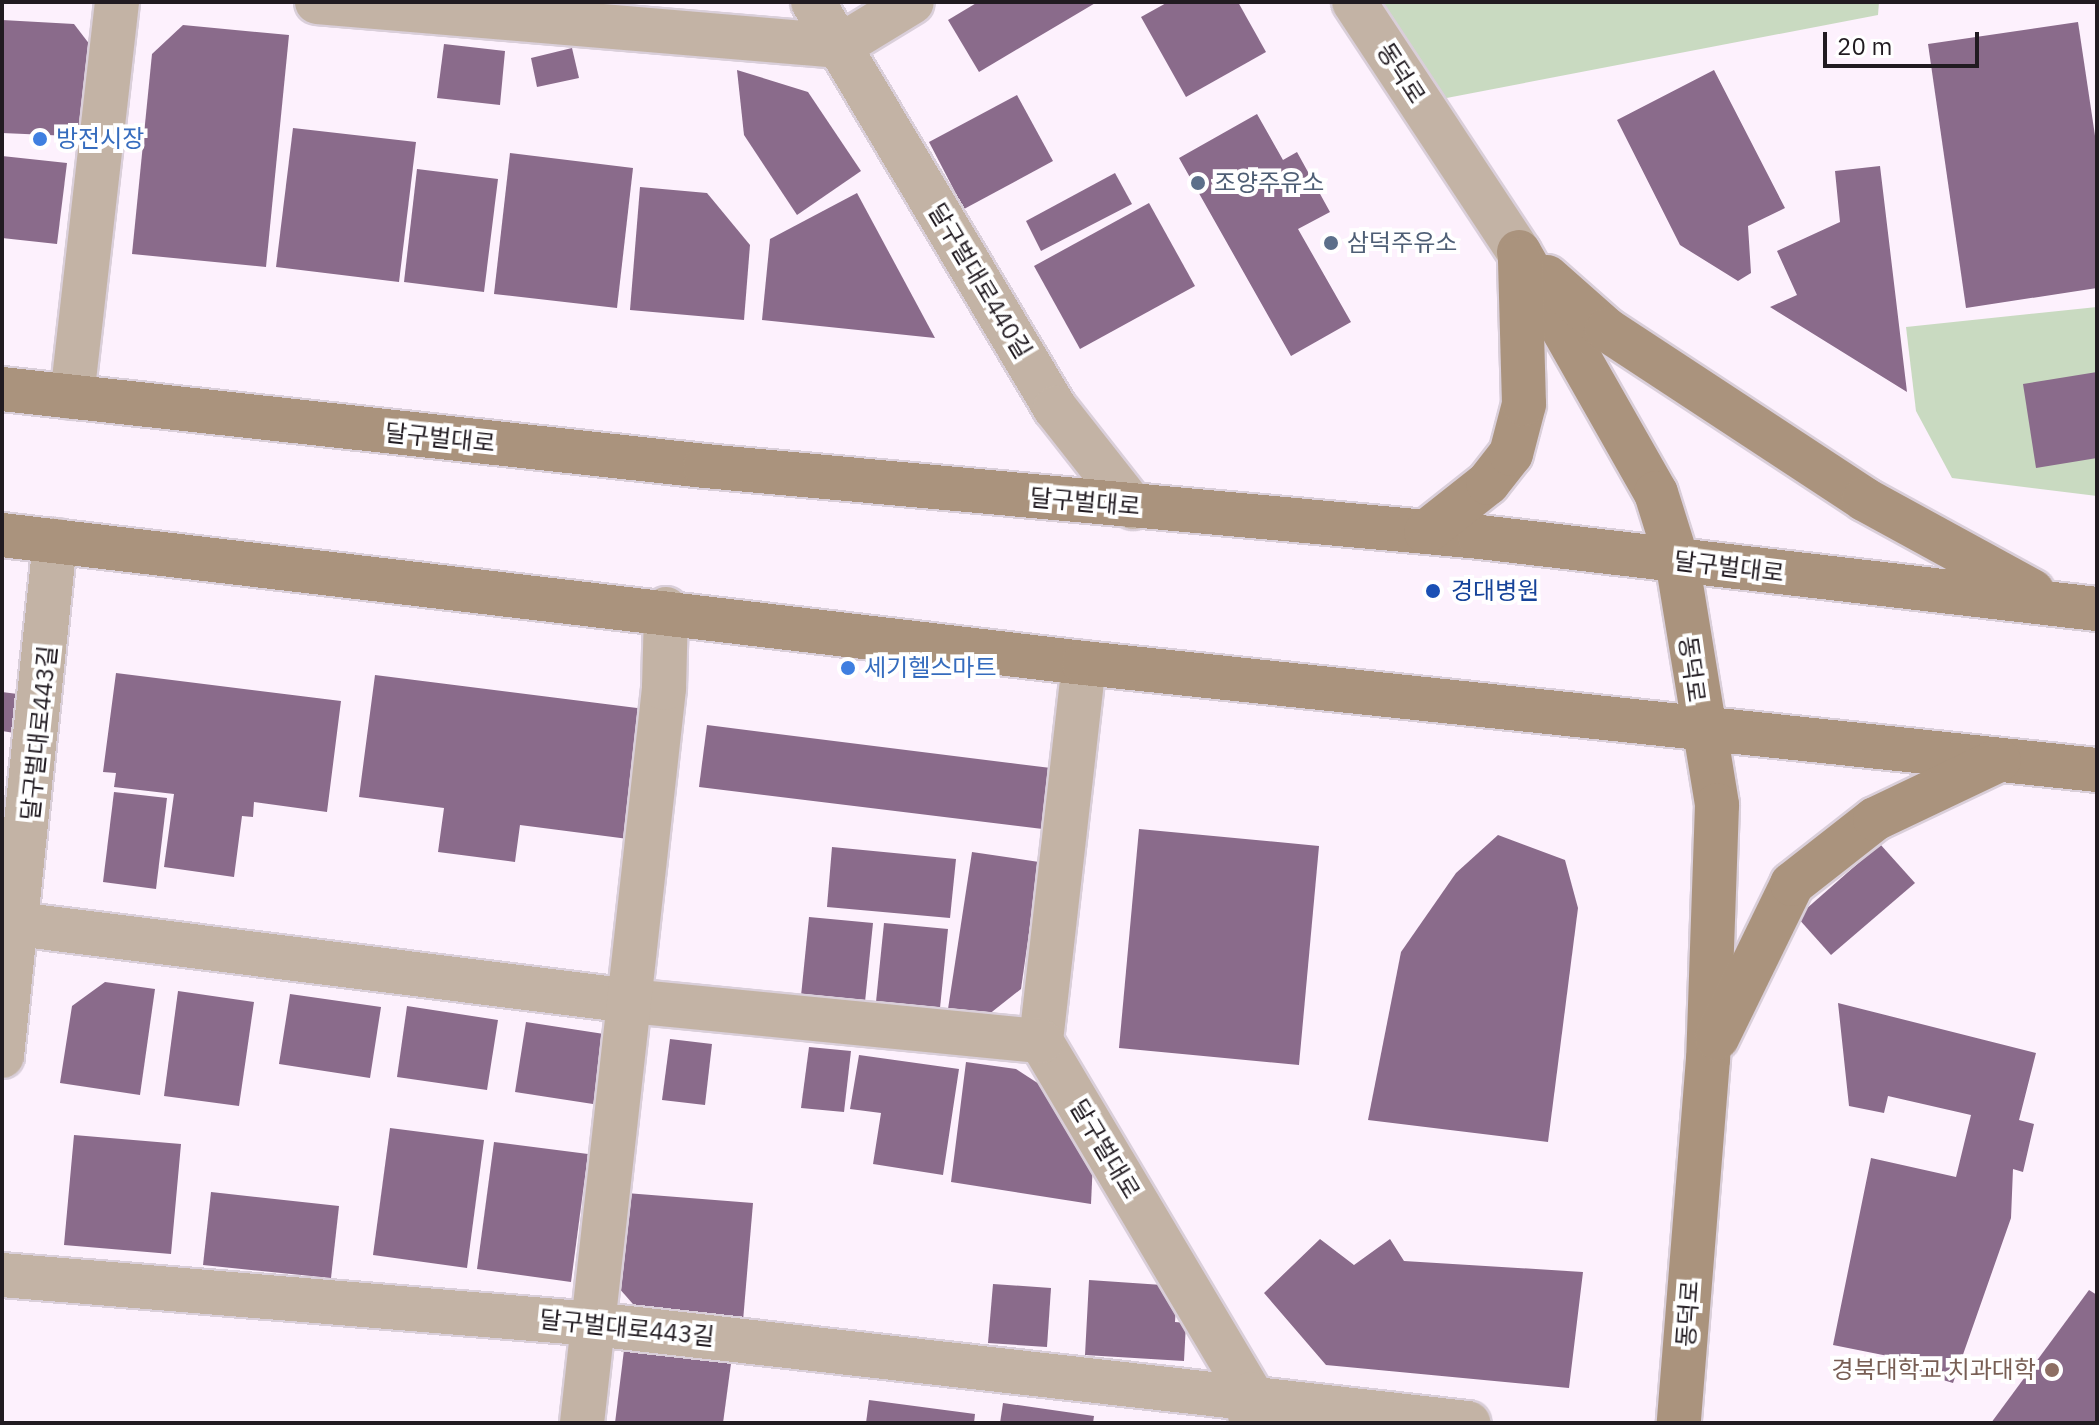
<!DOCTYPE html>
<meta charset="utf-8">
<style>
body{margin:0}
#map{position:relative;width:2099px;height:1425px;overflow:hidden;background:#fdf1fd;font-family:"IBM Plex Sans","Noto Sans KR",sans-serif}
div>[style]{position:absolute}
.green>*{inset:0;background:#c9dac1}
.building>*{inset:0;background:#8a6b8b}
.roads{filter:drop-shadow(2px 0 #dacfda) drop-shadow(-2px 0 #dacfda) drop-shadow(0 2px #dacfda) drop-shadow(0 -2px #dacfda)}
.minor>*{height:44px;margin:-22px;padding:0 22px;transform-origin:22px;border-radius:22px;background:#c3b3a5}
.tertiary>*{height:44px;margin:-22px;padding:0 22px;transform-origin:22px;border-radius:22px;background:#c3b3a5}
.secondary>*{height:44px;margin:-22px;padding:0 22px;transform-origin:22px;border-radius:22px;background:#aa937d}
.dots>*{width:22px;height:22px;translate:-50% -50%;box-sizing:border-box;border:4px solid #fff;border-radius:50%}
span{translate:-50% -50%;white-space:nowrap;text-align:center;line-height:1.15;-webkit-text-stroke:8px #fff;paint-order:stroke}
.street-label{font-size:24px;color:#211b21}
.shop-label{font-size:24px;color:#366cbe}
.left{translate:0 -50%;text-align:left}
.service-label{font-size:24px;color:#4e5e75}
.transit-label{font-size:24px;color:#164399}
.education-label{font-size:24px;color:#785e54}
.right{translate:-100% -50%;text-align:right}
.frame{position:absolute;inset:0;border:4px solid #211b21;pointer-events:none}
.scale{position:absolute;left:1823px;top:32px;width:156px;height:36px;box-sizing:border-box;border:4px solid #211b21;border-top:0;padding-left:10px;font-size:24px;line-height:28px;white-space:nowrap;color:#211b21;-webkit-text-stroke:6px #fff;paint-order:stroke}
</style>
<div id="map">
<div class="green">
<i style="clip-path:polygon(1362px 2px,1879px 2px,1878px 15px,1431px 101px)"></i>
<i style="clip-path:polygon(2097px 307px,2097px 496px,1952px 478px,1916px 411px,1906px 327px)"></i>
</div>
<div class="building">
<i style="clip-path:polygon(978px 2px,1097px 2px,979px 72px,948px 20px)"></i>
<i style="clip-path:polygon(1168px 2px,1238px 2px,1266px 52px,1186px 97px,1141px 17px)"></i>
<i style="clip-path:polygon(2px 20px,74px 24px,97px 54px,93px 137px,2px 133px)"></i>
<i style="clip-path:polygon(2078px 22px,2097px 149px,2097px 288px,1966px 308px,1928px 44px)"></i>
<i style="clip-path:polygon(183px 25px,289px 35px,266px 267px,132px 254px,152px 54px)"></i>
<i style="clip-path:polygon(444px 44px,505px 51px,500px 105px,437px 98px)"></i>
<i style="clip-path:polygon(572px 48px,579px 78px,537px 87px,531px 58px)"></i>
<i style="clip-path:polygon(737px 70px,808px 92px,861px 171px,797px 215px,744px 135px)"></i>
<i style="clip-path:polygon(1714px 70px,1785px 208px,1748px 226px,1751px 273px,1738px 281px,1680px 245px,1617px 120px)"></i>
<i style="clip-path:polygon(1017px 95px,1053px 161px,964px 209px,929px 142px)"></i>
<i style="clip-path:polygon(1257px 114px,1283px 160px,1297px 152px,1330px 212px,1298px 229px,1351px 322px,1291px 356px,1179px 158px)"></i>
<i style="clip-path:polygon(293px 128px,416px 142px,399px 282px,276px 267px)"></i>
<i style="clip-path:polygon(510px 153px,633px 168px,617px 308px,494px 294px)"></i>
<i style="clip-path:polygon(2px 156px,67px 163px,57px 244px,2px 238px)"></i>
<i style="clip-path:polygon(1880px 166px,1907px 392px,1770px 307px,1797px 295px,1777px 251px,1840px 222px,1835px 171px)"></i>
<i style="clip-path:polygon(417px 169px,498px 179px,484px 292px,404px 282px)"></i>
<i style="clip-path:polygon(1115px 173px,1132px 204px,1041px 251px,1026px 221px)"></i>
<i style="clip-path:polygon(640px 187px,707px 193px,750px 245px,744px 320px,630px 310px)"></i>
<i style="clip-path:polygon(857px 193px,935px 338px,762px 320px,770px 239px)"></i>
<i style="clip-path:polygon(1149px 203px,1195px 286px,1080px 349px,1034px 266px)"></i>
<i style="clip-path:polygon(2097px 372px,2097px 458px,2036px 468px,2023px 384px)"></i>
<i style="clip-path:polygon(116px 673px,341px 701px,327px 812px,254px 802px,253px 817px,242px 816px,234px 877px,164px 867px,174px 794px,114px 787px,116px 773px,103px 772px)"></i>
<i style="clip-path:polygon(375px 675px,653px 710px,636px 840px,520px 825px,515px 862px,438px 852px,444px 808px,359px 797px)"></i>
<i style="clip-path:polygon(2px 692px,33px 696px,27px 735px,2px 731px)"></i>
<i style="clip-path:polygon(707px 725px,1059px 769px,1051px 830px,699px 787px)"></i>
<i style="clip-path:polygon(114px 792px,167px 798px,156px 889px,103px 882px)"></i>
<i style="clip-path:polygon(1139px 829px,1319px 846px,1299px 1065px,1119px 1048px)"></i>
<i style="clip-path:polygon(1498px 835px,1565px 860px,1578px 908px,1548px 1142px,1368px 1120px,1401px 952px,1456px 873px)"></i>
<i style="clip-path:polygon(1880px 844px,1915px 883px,1831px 955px,1797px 917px)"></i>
<i style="clip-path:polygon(832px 847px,956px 859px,950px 918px,827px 907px)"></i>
<i style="clip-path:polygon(972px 852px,1039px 862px,1021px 989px,988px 1015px,948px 1009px)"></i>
<i style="clip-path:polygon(809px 917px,873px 923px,865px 1002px,801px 996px)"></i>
<i style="clip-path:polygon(884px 923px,948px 929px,940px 1008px,876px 1002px)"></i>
<i style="clip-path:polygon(105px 982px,155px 989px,140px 1095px,60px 1083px,72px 1006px)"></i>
<i style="clip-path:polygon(178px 991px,254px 1002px,239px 1106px,164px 1096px)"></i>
<i style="clip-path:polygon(290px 994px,381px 1007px,370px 1078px,279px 1064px)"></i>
<i style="clip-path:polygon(1838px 1003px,2036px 1053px,2019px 1120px,2034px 1124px,2023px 1172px,2013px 1169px,2011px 1218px,1953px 1383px,1910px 1370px,1908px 1360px,1833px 1345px,1871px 1158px,1956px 1177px,1971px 1115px,1888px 1096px,1884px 1113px,1849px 1106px)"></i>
<i style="clip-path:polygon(407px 1006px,498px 1020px,487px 1090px,397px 1077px)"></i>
<i style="clip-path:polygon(526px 1022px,617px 1036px,606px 1106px,515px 1092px)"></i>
<i style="clip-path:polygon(670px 1039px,712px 1044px,705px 1105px,662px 1100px)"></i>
<i style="clip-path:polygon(809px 1047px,851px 1051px,844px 1112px,801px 1108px)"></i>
<i style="clip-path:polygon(859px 1055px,959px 1069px,943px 1175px,873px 1164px,881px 1113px,850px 1109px)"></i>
<i style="clip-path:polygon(966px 1062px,1016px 1069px,1056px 1095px,1093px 1160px,1091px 1204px,951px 1182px)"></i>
<i style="clip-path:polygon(390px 1128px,484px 1140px,467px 1268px,373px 1255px)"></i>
<i style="clip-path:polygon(74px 1135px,181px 1144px,171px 1254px,64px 1245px)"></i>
<i style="clip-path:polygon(494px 1142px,588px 1154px,571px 1282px,477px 1269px)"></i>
<i style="clip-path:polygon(211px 1192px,339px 1206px,331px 1278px,203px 1265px)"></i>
<i style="clip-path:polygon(626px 1193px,753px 1203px,743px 1321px,640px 1312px,618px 1287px)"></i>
<i style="clip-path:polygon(1320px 1239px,1354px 1265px,1390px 1239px,1404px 1261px,1583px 1272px,1569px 1388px,1326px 1365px,1264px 1293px)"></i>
<i style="clip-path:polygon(1089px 1280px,1177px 1286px,1175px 1322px,1186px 1323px,1184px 1361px,1085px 1355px)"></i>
<i style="clip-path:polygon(993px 1284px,1051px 1288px,1047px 1347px,988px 1343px)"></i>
<i style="clip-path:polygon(2089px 1290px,2097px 1295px,2097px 1423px,1991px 1423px)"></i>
<i style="clip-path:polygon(625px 1342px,732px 1356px,723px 1423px,615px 1423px)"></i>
<i style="clip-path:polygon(869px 1400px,975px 1414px,974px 1423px,866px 1423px)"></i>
<i style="clip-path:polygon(1003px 1403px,1094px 1416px,1093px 1423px,1000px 1423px)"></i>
</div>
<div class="roads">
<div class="minor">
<i style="left:317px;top:2px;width:525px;rotate:4.81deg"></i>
<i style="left:840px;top:46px;width:84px;rotate:-31.4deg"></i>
<i style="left:813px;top:2px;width:473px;rotate:59.2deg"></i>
<i style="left:1055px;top:408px;width:126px;rotate:51.8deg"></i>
<i style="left:72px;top:397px;width:398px;rotate:-83.5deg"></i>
<i style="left:1084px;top:663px;width:380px;rotate:96.5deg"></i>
<i style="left:1041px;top:1041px;width:411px;rotate:59.3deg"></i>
<i style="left:1251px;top:1394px;width:21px;rotate:93deg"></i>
<i style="left:17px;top:924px;width:618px;rotate:7.16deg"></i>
<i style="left:630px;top:1001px;width:413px;rotate:5.6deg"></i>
<i style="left:2px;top:1056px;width:518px;rotate:-84.12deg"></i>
<i style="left:2px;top:1275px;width:593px;rotate:4.74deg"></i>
<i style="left:593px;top:1324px;width:881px;rotate:6.46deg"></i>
<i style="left:582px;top:1423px;width:740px;rotate:-83.63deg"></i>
<i style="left:664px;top:688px;width:79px;rotate:-88.5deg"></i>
</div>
<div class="tertiary">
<i style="left:1354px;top:2px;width:300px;rotate:56.6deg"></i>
</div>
<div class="secondary">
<i style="left:1519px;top:252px;width:277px;rotate:60.4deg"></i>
<i style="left:1656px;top:493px;width:70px;rotate:72.6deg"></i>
<i style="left:1677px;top:560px;width:248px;rotate:80.7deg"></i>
<i style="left:1717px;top:805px;width:254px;rotate:92deg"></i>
<i style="left:1708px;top:1059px;width:365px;rotate:94.6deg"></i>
<i style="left:1547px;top:277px;width:80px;rotate:41.5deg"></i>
<i style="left:1607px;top:330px;width:308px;rotate:33.3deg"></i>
<i style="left:1864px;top:499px;width:192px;rotate:28.7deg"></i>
<i style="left:2px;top:389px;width:707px;rotate:6.25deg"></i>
<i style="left:705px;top:466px;width:778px;rotate:5.23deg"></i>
<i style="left:1480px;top:537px;width:621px;rotate:6.66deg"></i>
<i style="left:1426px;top:532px;width:79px;rotate:-38.3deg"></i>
<i style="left:1488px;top:483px;width:37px;rotate:-52deg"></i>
<i style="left:1511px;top:454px;width:52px;rotate:-75.4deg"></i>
<i style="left:1524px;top:404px;width:145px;rotate:-91.6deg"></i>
<i style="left:2px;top:535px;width:1090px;rotate:6.75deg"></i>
<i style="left:1084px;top:663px;width:1019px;rotate:6.03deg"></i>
<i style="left:1717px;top:1038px;width:171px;rotate:-64deg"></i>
<i style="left:1792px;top:884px;width:105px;rotate:-38.1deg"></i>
<i style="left:1875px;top:819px;width:137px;rotate:-25.4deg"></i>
</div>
</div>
<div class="dots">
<i style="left:40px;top:139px;background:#3f7fe0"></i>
<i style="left:1198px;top:183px;background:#5c6f8a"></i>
<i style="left:1331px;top:243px;background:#5c6f8a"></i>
<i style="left:1433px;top:591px;background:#1a4fb4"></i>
<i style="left:848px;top:668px;background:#3f7fe0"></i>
<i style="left:2052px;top:1370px;background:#8d6e63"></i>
</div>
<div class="street-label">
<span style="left:1401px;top:73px;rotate:57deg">동덕로</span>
<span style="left:980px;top:281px;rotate:59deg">달구벌대로440길</span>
<span style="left:440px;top:438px;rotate:6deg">달구벌대로</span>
<span style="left:1085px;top:502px;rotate:5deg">달구벌대로</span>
<span style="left:1729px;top:567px;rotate:7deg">달구벌대로</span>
<span style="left:1692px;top:669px;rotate:82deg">동덕로</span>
<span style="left:39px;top:733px;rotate:-84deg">달구벌대로443길</span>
<span style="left:1105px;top:1149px;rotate:59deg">달구벌대로</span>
<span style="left:1688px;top:1314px;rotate:-86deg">동덕로</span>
<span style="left:627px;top:1328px;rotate:6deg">달구벌대로443길</span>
</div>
<div class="shop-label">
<span class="left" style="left:56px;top:139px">방전시장</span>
<span class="left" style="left:864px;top:668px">세기헬스마트</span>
</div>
<div class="service-label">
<span class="left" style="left:1214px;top:183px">조양주유소</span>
<span class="left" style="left:1347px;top:243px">삼덕주유소</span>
</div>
<div class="transit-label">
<span class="left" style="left:1451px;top:591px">경대병원</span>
</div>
<div class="education-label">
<span class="right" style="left:2036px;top:1370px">경북대학교 치과대학</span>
</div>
<div class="frame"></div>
<div class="scale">20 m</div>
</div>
